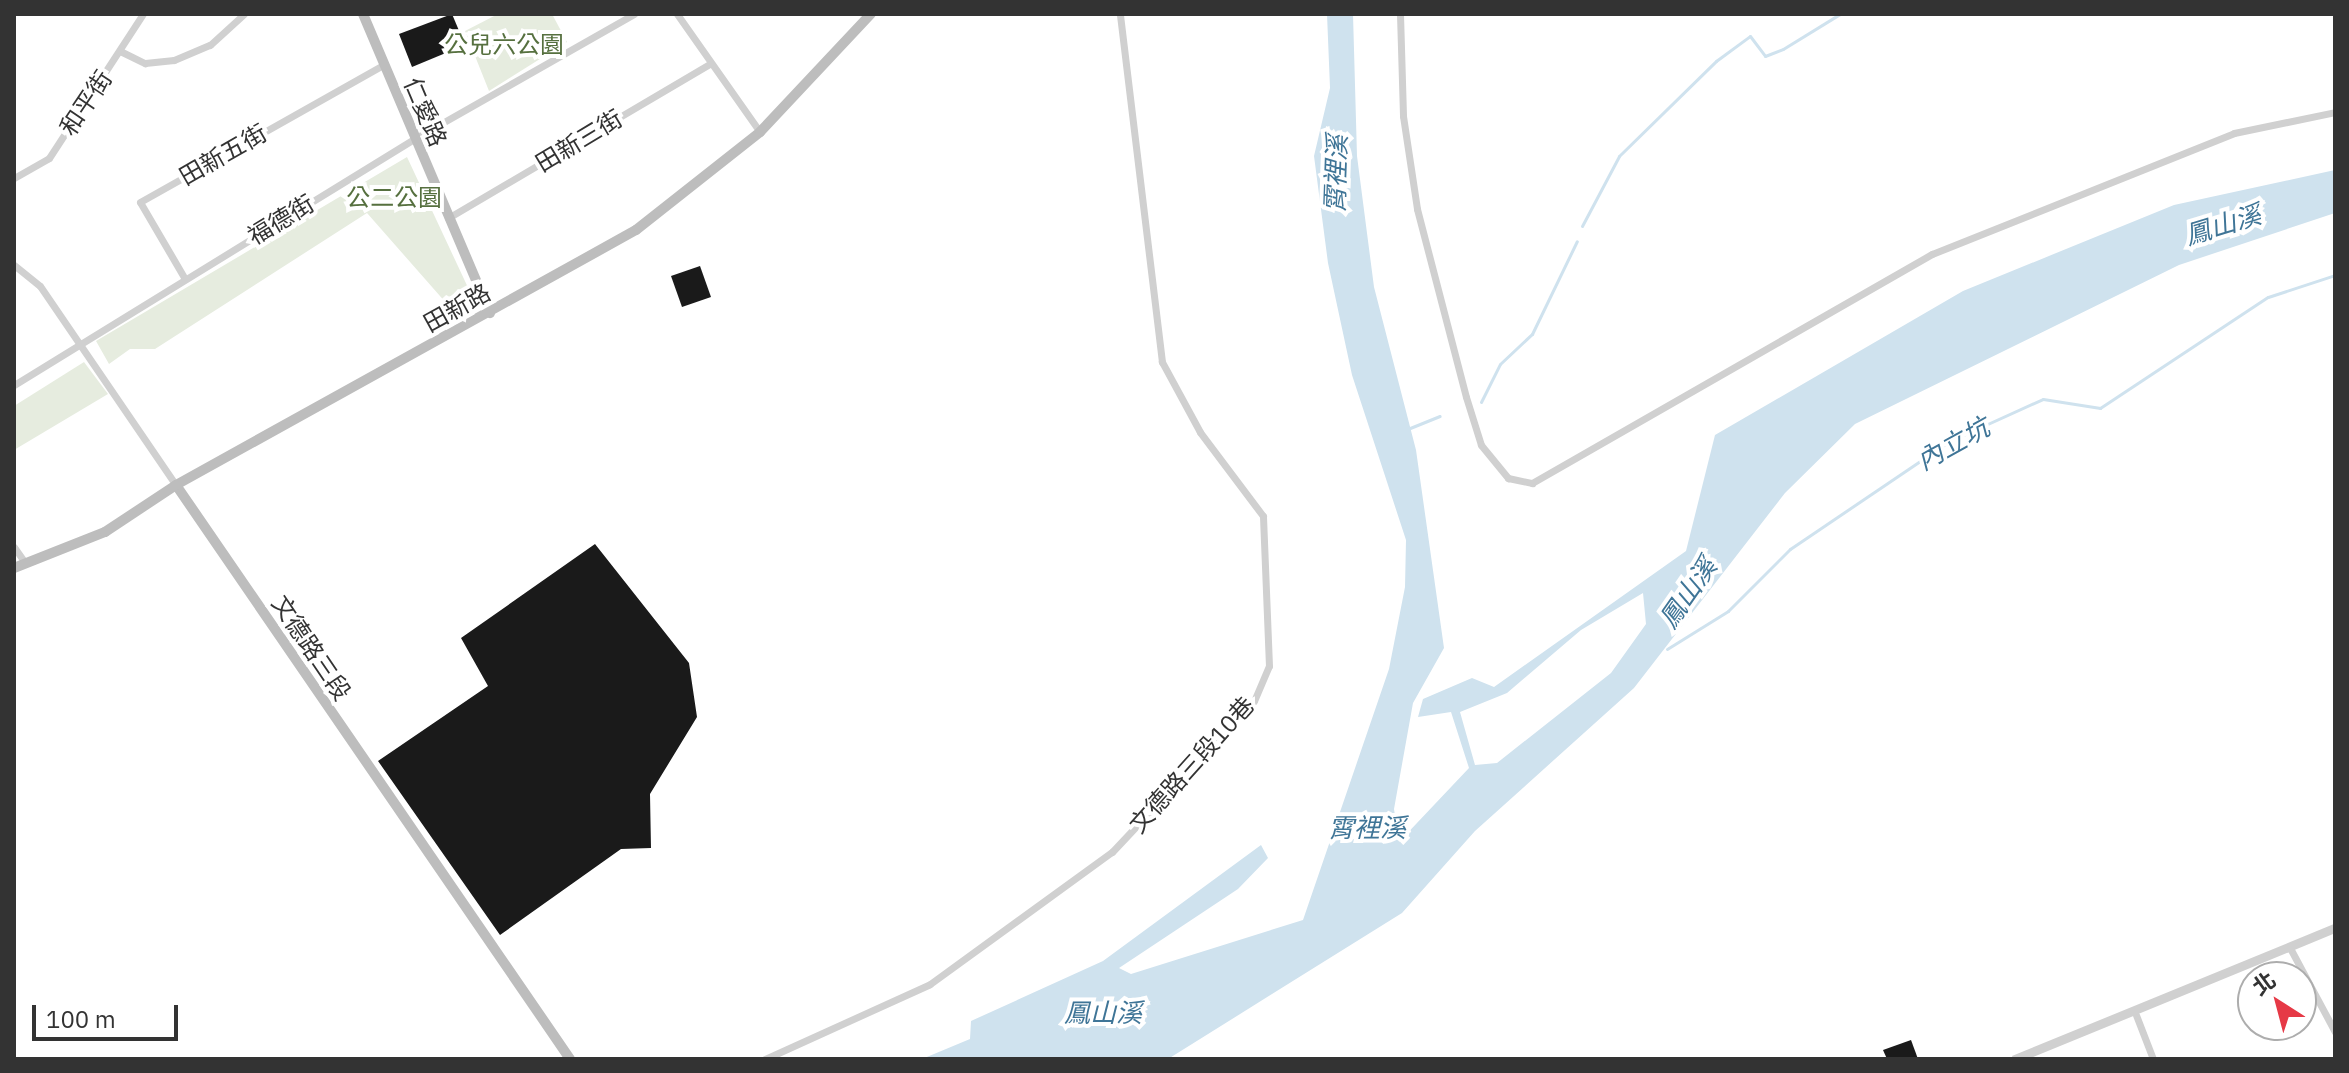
<!DOCTYPE html>
<meta charset="utf-8">
<style>
body{margin:0}
#map{position:relative;width:2349px;height:1073px;overflow:hidden;background:#fff;font-family:"IBM Plex Sans","Noto Sans TC",sans-serif}
div>[style]{position:absolute}
.green>*{inset:0;background:#e6ecdf}
.water>*{inset:0;background:#cfe2ee}
.stream>*{height:3px;margin:-1.5px;padding:0 1.5px;transform-origin:1.5px;border-radius:1.5px;background:#cfe2ee}
.building>*{inset:0;background:#1a1a1a}
.minor>*{height:7px;margin:-3.5px;padding:0 3.5px;transform-origin:3.5px;border-radius:3.5px;background:#d0d0d0}
.tertiary>*{height:9px;margin:-4.5px;padding:0 4.5px;transform-origin:4.5px;border-radius:4.5px;background:#d0d0d0}
.secondary>*{height:10px;margin:-5px;padding:0 5px;transform-origin:5px;border-radius:5px;background:#bdbdbd}
span{translate:-50% -50%;white-space:nowrap;text-align:center;line-height:1.15;-webkit-text-stroke:8px #fff;paint-order:stroke}
.park-label{font-size:24px;color:#56703f}
.street-label{font-size:24px;color:#333}
.water-label{font-size:26px;color:#3f7597;font-style:italic}
.frame{position:absolute;inset:0;border:16px solid #333;pointer-events:none}
.north{position:absolute;left:2237px;top:961px;width:80px;height:80px;box-sizing:border-box;background:#fff;border:2px solid #adadad;border-radius:50%;rotate:324deg;font-size:22px;font-weight:700;line-height:32px;text-align:center;color:#333}
.north::after{content:'';display:block;margin:auto;width:28px;height:36px;background:#e63946;clip-path:polygon(50% 0,100% 100%,50% 72%,0 100%)}
.scale{position:absolute;left:32px;top:1005px;width:146px;height:36px;box-sizing:border-box;border:4px solid #333;border-top:0;padding-left:10px;font-size:24px;line-height:28px;white-space:nowrap;color:#333;-webkit-text-stroke:6px #fff;paint-order:stroke}
</style>
<div id="map">
<div class="green">
<i style="clip-path:polygon(498px 14px,552px 14px,567px 42px,489px 91px,465px 31px)"></i>
<i style="clip-path:polygon(407px 157px,471px 294px,447px 304px,367px 213px,155px 349px,130px 349px,109px 364px,96px 341px)"></i>
<i style="clip-path:polygon(84px 362px,108px 394px,14px 450px,14px 406px)"></i>
</div>
<div class="water">
<i style="clip-path:polygon(evenodd,1327px 14px,1353px 14px,1357px 156px,1374px 287px,1416px 450px,1444px 648px,1413px 703px,1394px 809px,1399px 842px,1469px 768px,1451px 712px,1418px 717px,1423px 699px,1472px 678px,1494px 687px,1686px 551px,1715px 435px,1963px 291px,2174px 205px,2335px 170px,2335px 213px,2179px 265px,1855px 424px,1785px 493px,1634px 688px,1475px 831px,1402px 913px,1168px 1059px,922px 1059px,970px 1039px,971px 1021px,1103px 961px,1261px 845px,1268px 858px,1238px 889px,1119px 968px,1131px 974px,1303px 920px,1389px 669px,1405px 587px,1406px 540px,1352px 375px,1328px 263px,1314px 156px,1330px 88px,1327px 14px,1643px 593px,1646px 624px,1611px 673px,1497px 763px,1475px 765px,1460px 712px,1507px 693px,1581px 630px,1643px 593px)"></i>
</div>
<div class="stream">
<i style="left:1582px;top:226px;width:79px;rotate:-62.1deg"></i>
<i style="left:1619px;top:156px;width:136px;rotate:-44.4deg"></i>
<i style="left:1716px;top:61px;width:42px;rotate:-36.3deg"></i>
<i style="left:1750px;top:36px;width:25px;rotate:53deg"></i>
<i style="left:1765px;top:56px;width:19px;rotate:-21deg"></i>
<i style="left:1783px;top:49px;width:67px;rotate:-31.6deg"></i>
<i style="left:1481px;top:402px;width:42px;rotate:-63.4deg"></i>
<i style="left:1500px;top:364px;width:44px;rotate:-43.2deg"></i>
<i style="left:1532px;top:334px;width:103px;rotate:-64.2deg"></i>
<i style="left:1410px;top:428px;width:32px;rotate:-22deg"></i>
<i style="left:1667px;top:649px;width:72px;rotate:-31.9deg"></i>
<i style="left:1728px;top:611px;width:88px;rotate:-45deg"></i>
<i style="left:1790px;top:549px;width:191px;rotate:-34.1deg"></i>
<i style="left:1948px;top:442px;width:104px;rotate:-24.4deg"></i>
<i style="left:2043px;top:399px;width:58px;rotate:9deg"></i>
<i style="left:2100px;top:408px;width:201px;rotate:-33.5deg"></i>
<i style="left:2268px;top:297px;width:71px;rotate:-18.2deg"></i>
</div>
<div class="building">
<i style="clip-path:polygon(452px 14px,465px 45px,412px 67px,399px 34px)"></i>
<i style="clip-path:polygon(700px 266px,711px 297px,682px 307px,671px 276px)"></i>
<i style="clip-path:polygon(595px 544px,689px 663px,697px 717px,650px 794px,651px 848px,621px 849px,500px 935px,378px 761px,488px 686px,461px 638px)"></i>
<i style="clip-path:polygon(1911px 1040px,1918px 1059px,1887px 1059px,1883px 1050px)"></i>
</div>
<div class="minor">
<i style="left:677px;top:14px;width:144px;rotate:54.9deg"></i>
<i style="left:1400px;top:14px;width:102px;rotate:88.3deg"></i>
<i style="left:1403px;top:116px;width:94px;rotate:81.4deg"></i>
<i style="left:1417px;top:209px;width:194px;rotate:75.4deg"></i>
<i style="left:1466px;top:397px;width:50px;rotate:72.6deg"></i>
<i style="left:1481px;top:445px;width:43px;rotate:50.7deg"></i>
<i style="left:1508px;top:478px;width:25px;rotate:12deg"></i>
<i style="left:1532px;top:483px;width:461px;rotate:-29.8deg"></i>
<i style="left:1932px;top:254px;width:325px;rotate:-21.8deg"></i>
<i style="left:2234px;top:133px;width:103px;rotate:-11.7deg"></i>
<i style="left:120px;top:51px;width:28px;rotate:26deg"></i>
<i style="left:145px;top:63px;width:29px;rotate:-6deg"></i>
<i style="left:174px;top:60px;width:39px;rotate:-23deg"></i>
<i style="left:210px;top:45px;width:46px;rotate:-42.4deg"></i>
<i style="left:14px;top:178px;width:40px;rotate:-29.7deg"></i>
<i style="left:49px;top:158px;width:172px;rotate:-56.9deg"></i>
<i style="left:448px;top:218px;width:303px;rotate:-30.5deg"></i>
<i style="left:14px;top:265px;width:33px;rotate:39deg"></i>
<i style="left:40px;top:286px;width:241px;rotate:55.7deg"></i>
<i style="left:185px;top:279px;width:89px;rotate:-120.3deg"></i>
<i style="left:140px;top:202px;width:279px;rotate:-29.4deg"></i>
<i style="left:14px;top:385px;width:470px;rotate:-31.6deg"></i>
<i style="left:414px;top:139px;width:253px;rotate:-29.6deg"></i>
<i style="left:14px;top:547px;width:19px;rotate:55deg"></i>
<i style="left:2290px;top:948px;width:95px;rotate:61.8deg"></i>
<i style="left:2136px;top:1015px;width:47px;rotate:68.9deg"></i>
<i style="left:765px;top:1059px;width:181px;rotate:-24.4deg"></i>
<i style="left:930px;top:984px;width:225px;rotate:-36deg"></i>
<i style="left:1112px;top:852px;width:207px;rotate:-46.8deg"></i>
<i style="left:1254px;top:701px;width:38px;rotate:-67deg"></i>
<i style="left:1269px;top:666px;width:150px;rotate:-92.3deg"></i>
<i style="left:1263px;top:516px;width:105px;rotate:-126.9deg"></i>
<i style="left:1200px;top:432px;width:80px;rotate:-118.5deg"></i>
<i style="left:1162px;top:362px;width:351px;rotate:-96.9deg"></i>
</div>
<div class="tertiary">
<i style="left:2015px;top:1059px;width:346px;rotate:-22.3deg"></i>
</div>
<div class="secondary">
<i style="left:363px;top:14px;width:325px;rotate:67deg"></i>
<i style="left:176px;top:485px;width:696px;rotate:55.53deg"></i>
<i style="left:14px;top:568px;width:98px;rotate:-21.6deg"></i>
<i style="left:105px;top:532px;width:85px;rotate:-33.5deg"></i>
<i style="left:176px;top:485px;width:526px;rotate:-29deg"></i>
<i style="left:636px;top:230px;width:158px;rotate:-38.3deg"></i>
<i style="left:760px;top:132px;width:162px;rotate:-46.8deg"></i>
</div>
<div class="park-label">
<span style="left:504px;top:45px">公兒六公園</span>
<span style="left:394px;top:198px">公二公園</span>
</div>
<div class="street-label">
<span style="left:86px;top:103px;rotate:-56deg">和平街</span>
<span style="left:425px;top:112px;rotate:67deg">仁愛路</span>
<span style="left:579px;top:141px;rotate:-31deg">田新三街</span>
<span style="left:223px;top:155px;rotate:-30deg">田新五街</span>
<span style="left:281px;top:220px;rotate:-31deg">福德街</span>
<span style="left:457px;top:308px;rotate:-29deg">田新路</span>
<span style="left:311px;top:648px;rotate:56deg">文德路三段</span>
<span style="left:1192px;top:765px;rotate:-48deg">文德路三段10巷</span>
</div>
<div class="water-label">
<span style="left:1336px;top:174px;rotate:-88deg">霄裡溪</span>
<span style="left:2223px;top:225px;rotate:-17deg">鳳山溪</span>
<span style="left:1953px;top:444px;rotate:-29deg">內立坑</span>
<span style="left:1688px;top:593px;rotate:-55deg">鳳山溪</span>
<span style="left:1367px;top:828px">霄裡溪</span>
<span style="left:1103px;top:1013px">鳳山溪</span>
</div>
<div class="frame"></div>
<div class="north">北</div>
<div class="scale">100 m</div>
</div>
